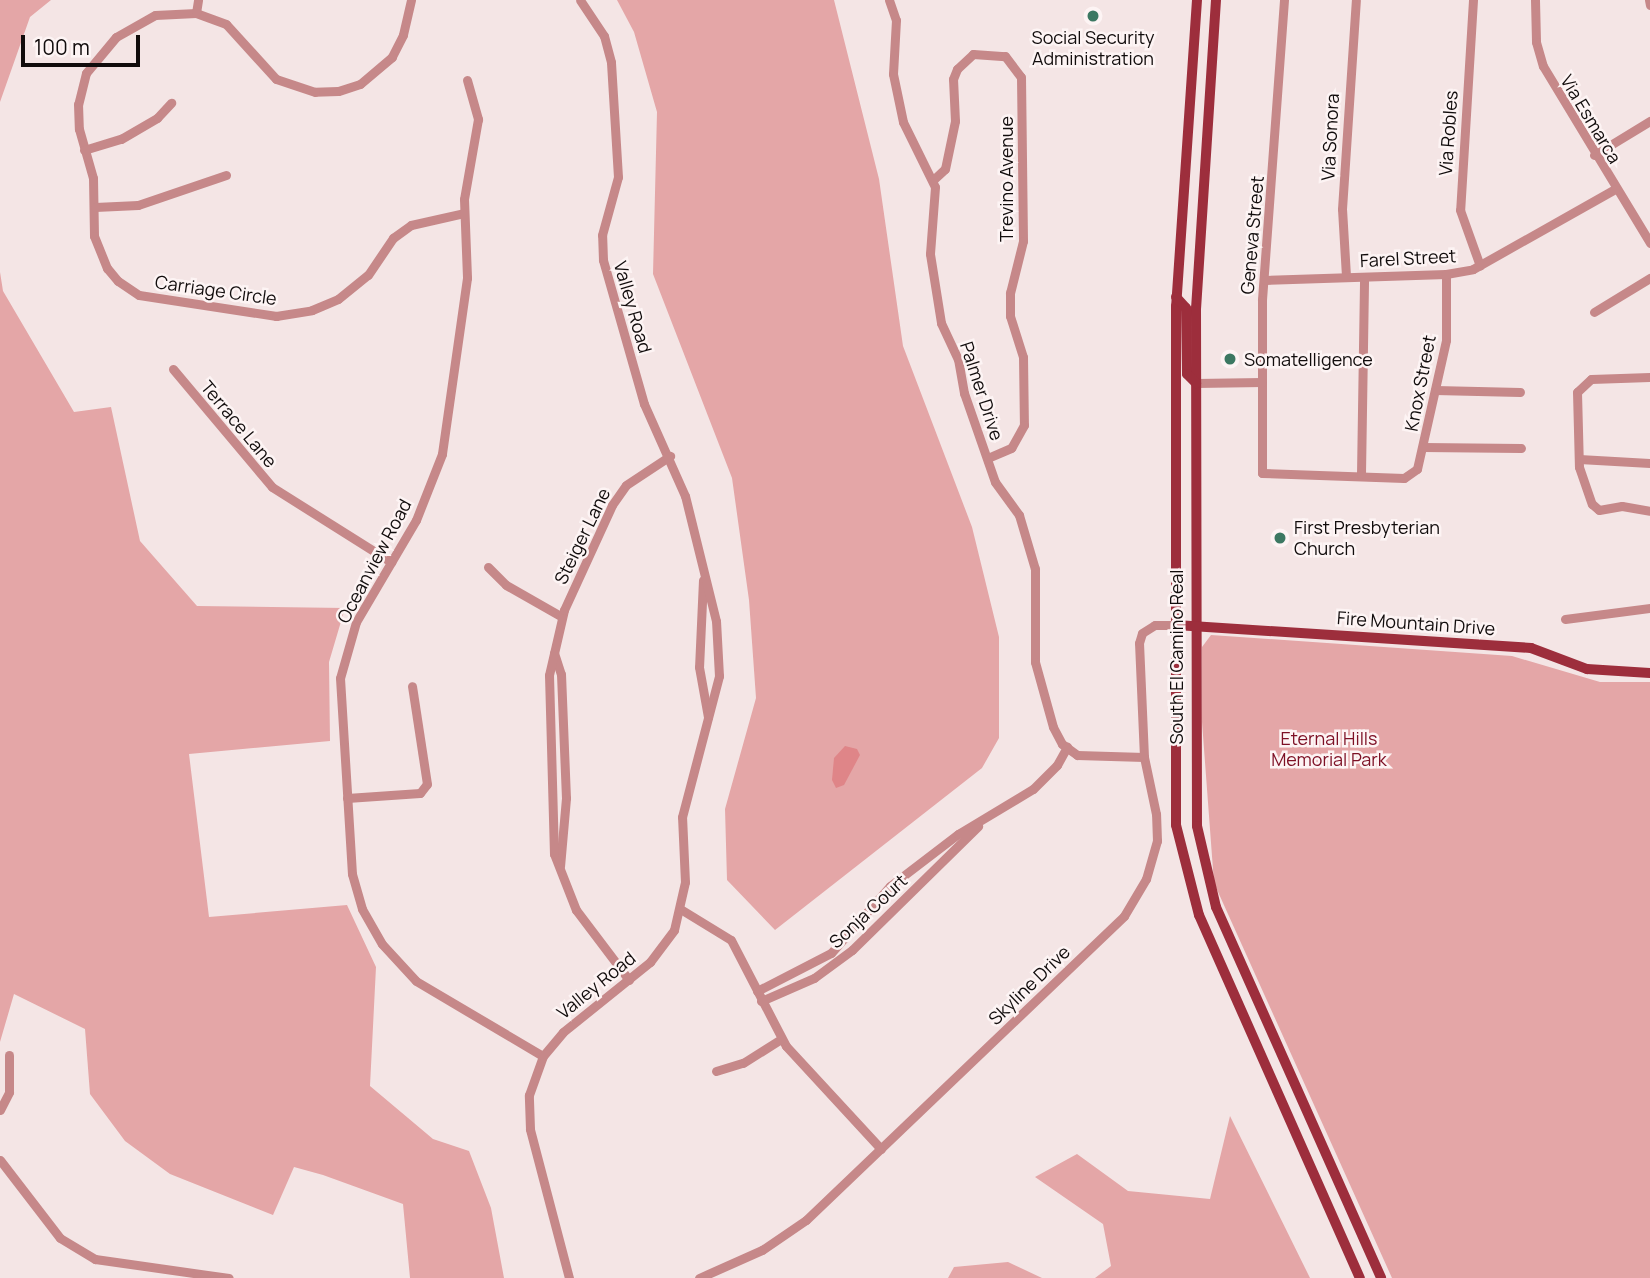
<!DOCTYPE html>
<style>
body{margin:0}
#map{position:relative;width:1650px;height:1278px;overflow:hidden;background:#f4e5e5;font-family:Manrope,sans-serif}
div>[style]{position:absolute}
.green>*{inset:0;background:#e4a6a7}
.water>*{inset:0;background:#df8588}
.minor>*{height:9px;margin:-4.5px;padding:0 4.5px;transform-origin:4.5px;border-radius:4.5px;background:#c68889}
.major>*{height:10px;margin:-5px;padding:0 5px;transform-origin:5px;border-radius:5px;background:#9d2e3c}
.dots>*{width:19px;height:19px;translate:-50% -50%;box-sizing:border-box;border:4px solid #fdf4f4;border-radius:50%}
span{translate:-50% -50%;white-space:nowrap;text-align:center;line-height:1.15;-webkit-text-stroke:5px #fdf4f4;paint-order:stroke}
.poi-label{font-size:18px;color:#110c0c}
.left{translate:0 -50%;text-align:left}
.street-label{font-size:18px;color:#110c0c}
.park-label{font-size:18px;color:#7d1025}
.scale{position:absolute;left:21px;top:35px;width:119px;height:32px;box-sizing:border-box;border:4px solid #110c0c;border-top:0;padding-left:9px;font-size:21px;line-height:24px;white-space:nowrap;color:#110c0c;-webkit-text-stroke:5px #fdf4f4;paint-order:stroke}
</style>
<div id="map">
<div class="green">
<i style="clip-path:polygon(0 0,51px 0,30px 17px,0 102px)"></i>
<i style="clip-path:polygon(617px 0,834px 0,879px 179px,903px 346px,972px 527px,999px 637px,999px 738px,982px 768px,775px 930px,727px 880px,725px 809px,756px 698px,749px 600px,732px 478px,653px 274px,657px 112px,634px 32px)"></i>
<i style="clip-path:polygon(0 272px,3px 291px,74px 412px,111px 407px,140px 541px,197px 606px,345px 608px,329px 662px,330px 741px,189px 754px,209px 917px,347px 905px,376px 967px,370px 1086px,433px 1139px,469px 1151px,491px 1208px,504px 1278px,410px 1278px,403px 1204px,323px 1175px,294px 1167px,273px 1215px,170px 1174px,125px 1141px,90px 1094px,85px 1029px,14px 994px,0 1042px)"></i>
<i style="clip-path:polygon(1211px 635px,1512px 656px,1600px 682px,1650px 682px,1650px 1278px,1392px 1278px,1214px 883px,1202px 722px,1202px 647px)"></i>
<i style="clip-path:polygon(1230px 1116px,1310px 1278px,1095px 1278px,1111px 1266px,1103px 1224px,1035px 1177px,1077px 1154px,1128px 1191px,1210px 1199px)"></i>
<i style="clip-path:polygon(1008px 1262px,1042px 1278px,948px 1278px,954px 1267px)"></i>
</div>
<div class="water">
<i style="clip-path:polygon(845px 746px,857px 749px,860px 755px,844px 785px,836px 788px,832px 780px,834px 758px)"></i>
</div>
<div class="minor">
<i style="left:411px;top:0;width:36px;rotate:103deg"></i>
<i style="left:403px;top:35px;width:25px;rotate:117deg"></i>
<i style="left:392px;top:57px;width:42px;rotate:139.8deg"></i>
<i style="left:360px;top:84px;width:23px;rotate:162deg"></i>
<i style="left:338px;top:91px;width:23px;rotate:178deg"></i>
<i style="left:315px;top:92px;width:41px;rotate:-161.6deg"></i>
<i style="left:276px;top:79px;width:74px;rotate:-132.3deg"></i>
<i style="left:226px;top:24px;width:32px;rotate:-160deg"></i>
<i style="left:196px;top:13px;width:41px;rotate:177.2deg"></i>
<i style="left:155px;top:15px;width:45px;rotate:150.6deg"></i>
<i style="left:116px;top:37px;width:47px;rotate:129.8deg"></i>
<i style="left:86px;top:73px;width:32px;rotate:104deg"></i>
<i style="left:78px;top:104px;width:25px;rotate:88deg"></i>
<i style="left:79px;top:129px;width:51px;rotate:74.1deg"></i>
<i style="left:93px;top:178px;width:58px;rotate:89deg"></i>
<i style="left:94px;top:236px;width:35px;rotate:68deg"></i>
<i style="left:107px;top:268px;width:17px;rotate:50deg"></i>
<i style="left:118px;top:281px;width:25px;rotate:34deg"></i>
<i style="left:139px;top:295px;width:139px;rotate:8.7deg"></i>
<i style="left:276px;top:316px;width:36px;rotate:-9deg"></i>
<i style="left:312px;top:310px;width:28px;rotate:-23deg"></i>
<i style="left:338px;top:299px;width:38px;rotate:-39deg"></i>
<i style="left:368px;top:275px;width:45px;rotate:-56deg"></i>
<i style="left:393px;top:238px;width:22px;rotate:-36deg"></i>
<i style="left:411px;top:225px;width:54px;rotate:-12.8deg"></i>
<i style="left:889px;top:0;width:21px;rotate:71deg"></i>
<i style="left:896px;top:20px;width:54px;rotate:93.2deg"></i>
<i style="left:893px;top:74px;width:49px;rotate:78.2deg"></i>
<i style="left:903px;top:122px;width:72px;rotate:63.8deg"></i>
<i style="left:935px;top:187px;width:67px;rotate:94.3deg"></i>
<i style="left:930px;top:254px;width:70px;rotate:80.9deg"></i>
<i style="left:941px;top:323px;width:40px;rotate:65deg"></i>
<i style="left:958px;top:359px;width:35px;rotate:80deg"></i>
<i style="left:964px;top:393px;width:94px;rotate:70.8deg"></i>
<i style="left:995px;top:482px;width:41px;rotate:54deg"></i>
<i style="left:1019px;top:515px;width:56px;rotate:73.5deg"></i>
<i style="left:1035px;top:569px;width:93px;rotate:90deg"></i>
<i style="left:1035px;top:662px;width:67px;rotate:74.5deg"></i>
<i style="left:1053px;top:727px;width:19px;rotate:62deg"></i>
<i style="left:1062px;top:744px;width:19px;rotate:36deg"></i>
<i style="left:1077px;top:755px;width:67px;rotate:1.7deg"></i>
<i style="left:1284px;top:0;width:301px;rotate:94.2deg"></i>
<i style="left:1262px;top:300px;width:173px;rotate:90deg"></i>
<i style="left:1262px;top:473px;width:142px;rotate:2deg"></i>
<i style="left:1404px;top:478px;width:16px;rotate:-35deg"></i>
<i style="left:1417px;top:469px;width:132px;rotate:-77.3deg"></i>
<i style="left:1446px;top:340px;width:66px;rotate:-90deg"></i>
<i style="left:1473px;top:0;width:210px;rotate:93.5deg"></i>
<i style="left:1460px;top:210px;width:59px;rotate:70.3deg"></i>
<i style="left:1535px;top:0;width:42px;rotate:88.6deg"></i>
<i style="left:1536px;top:42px;width:25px;rotate:74deg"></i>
<i style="left:1543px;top:66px;width:207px;rotate:58.8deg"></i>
<i style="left:1649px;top:0;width:5px;rotate:79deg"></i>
<i style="left:196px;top:13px;width:13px;rotate:-81deg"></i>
<i style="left:467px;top:80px;width:41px;rotate:74.2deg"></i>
<i style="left:478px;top:119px;width:81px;rotate:99.9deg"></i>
<i style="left:464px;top:199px;width:79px;rotate:87.8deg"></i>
<i style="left:467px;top:278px;width:178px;rotate:98.1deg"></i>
<i style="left:442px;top:454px;width:71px;rotate:111.5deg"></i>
<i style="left:416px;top:520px;width:118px;rotate:120.5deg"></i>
<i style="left:356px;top:622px;width:58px;rotate:105.9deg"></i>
<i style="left:340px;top:678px;width:196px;rotate:86.5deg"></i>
<i style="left:352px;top:874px;width:36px;rotate:74deg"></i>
<i style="left:362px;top:909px;width:40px;rotate:60.3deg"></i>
<i style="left:382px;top:944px;width:50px;rotate:47.4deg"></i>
<i style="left:416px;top:981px;width:147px;rotate:30.6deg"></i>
<i style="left:84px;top:150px;width:39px;rotate:-17deg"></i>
<i style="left:121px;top:139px;width:42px;rotate:-30.3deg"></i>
<i style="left:157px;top:118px;width:21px;rotate:-47deg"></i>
<i style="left:1594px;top:155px;width:66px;rotate:-31.3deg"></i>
<i style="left:933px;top:180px;width:16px;rotate:-43deg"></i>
<i style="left:945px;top:169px;width:49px;rotate:-78.2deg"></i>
<i style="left:955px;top:121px;width:42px;rotate:-92.7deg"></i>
<i style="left:953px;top:79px;width:11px;rotate:-68deg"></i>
<i style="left:957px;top:69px;width:22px;rotate:-43deg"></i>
<i style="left:973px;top:54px;width:32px;rotate:4deg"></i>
<i style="left:1005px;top:56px;width:26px;rotate:53deg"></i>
<i style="left:1021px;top:77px;width:164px;rotate:89.3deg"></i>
<i style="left:1023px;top:241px;width:54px;rotate:104deg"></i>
<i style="left:1010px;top:293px;width:23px;rotate:90deg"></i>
<i style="left:1010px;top:316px;width:43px;rotate:72.4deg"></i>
<i style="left:1023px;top:357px;width:68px;rotate:89.2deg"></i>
<i style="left:1024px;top:425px;width:26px;rotate:119deg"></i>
<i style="left:1011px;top:448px;width:25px;rotate:157deg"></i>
<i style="left:95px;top:207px;width:43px;rotate:-2.7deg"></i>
<i style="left:138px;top:205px;width:93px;rotate:-18.8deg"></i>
<i style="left:1346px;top:276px;width:67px;rotate:-93.4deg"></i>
<i style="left:1342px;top:209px;width:209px;rotate:-86.2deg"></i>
<i style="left:1265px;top:280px;width:181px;rotate:-1.9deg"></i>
<i style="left:1446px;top:274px;width:27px;rotate:-10deg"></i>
<i style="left:1473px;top:269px;width:163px;rotate:-29.4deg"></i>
<i style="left:1594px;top:312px;width:66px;rotate:-31.3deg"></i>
<i style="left:173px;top:369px;width:154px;rotate:50deg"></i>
<i style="left:272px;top:487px;width:141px;rotate:32.2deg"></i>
<i style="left:1650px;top:377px;width:59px;rotate:178.1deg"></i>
<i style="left:1591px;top:379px;width:19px;rotate:137deg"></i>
<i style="left:1577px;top:392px;width:75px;rotate:88.5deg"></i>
<i style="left:1579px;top:467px;width:39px;rotate:71deg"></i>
<i style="left:1592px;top:504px;width:9px;rotate:41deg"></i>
<i style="left:1599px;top:510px;width:23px;rotate:-10deg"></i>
<i style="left:1622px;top:506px;width:28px;rotate:10deg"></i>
<i style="left:1196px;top:383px;width:66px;rotate:-0.9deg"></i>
<i style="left:1435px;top:390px;width:85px;rotate:1.3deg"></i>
<i style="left:1423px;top:447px;width:98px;rotate:0.6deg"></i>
<i style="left:1579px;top:459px;width:71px;rotate:3.2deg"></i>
<i style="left:1361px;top:474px;width:197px;rotate:-89.1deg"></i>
<i style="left:488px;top:567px;width:25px;rotate:45deg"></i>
<i style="left:506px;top:585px;width:64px;rotate:29.7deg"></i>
<i style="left:703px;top:580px;width:87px;rotate:92.6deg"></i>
<i style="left:699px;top:667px;width:51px;rotate:79.8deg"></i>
<i style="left:1565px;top:619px;width:86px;rotate:-7.4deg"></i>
<i style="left:554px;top:653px;width:22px;rotate:72deg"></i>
<i style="left:561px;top:674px;width:124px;rotate:87.7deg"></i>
<i style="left:566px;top:798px;width:68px;rotate:95deg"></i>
<i style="left:347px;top:798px;width:73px;rotate:-3.9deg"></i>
<i style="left:420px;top:793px;width:11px;rotate:-52deg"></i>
<i style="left:427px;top:784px;width:99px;rotate:-98.7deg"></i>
<i style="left:682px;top:910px;width:57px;rotate:31.5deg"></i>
<i style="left:731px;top:940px;width:119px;rotate:62.6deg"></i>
<i style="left:786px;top:1046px;width:140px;rotate:47.3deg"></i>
<i style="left:629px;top:980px;width:88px;rotate:-127.1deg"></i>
<i style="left:576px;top:910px;width:60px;rotate:-111.4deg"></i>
<i style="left:554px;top:854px;width:179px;rotate:-91.6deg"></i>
<i style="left:549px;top:675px;width:67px;rotate:-77deg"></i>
<i style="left:564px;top:610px;width:115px;rotate:-65.4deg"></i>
<i style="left:612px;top:505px;width:24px;rotate:-55deg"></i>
<i style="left:626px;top:485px;width:53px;rotate:-33.4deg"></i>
<i style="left:757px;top:991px;width:83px;rotate:-27.2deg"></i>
<i style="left:831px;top:953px;width:89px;rotate:-48.6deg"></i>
<i style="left:890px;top:886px;width:86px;rotate:-37.4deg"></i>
<i style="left:958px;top:834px;width:87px;rotate:-31deg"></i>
<i style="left:1033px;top:789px;width:34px;rotate:-45deg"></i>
<i style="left:1057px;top:765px;width:21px;rotate:-61deg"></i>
<i style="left:761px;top:1001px;width:58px;rotate:-23.5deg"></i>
<i style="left:814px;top:978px;width:47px;rotate:-36.4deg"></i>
<i style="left:852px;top:950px;width:177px;rotate:-44.5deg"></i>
<i style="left:716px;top:1071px;width:28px;rotate:-17deg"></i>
<i style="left:743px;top:1063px;width:45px;rotate:-32.3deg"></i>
<i style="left:0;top:1110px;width:20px;rotate:-63deg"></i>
<i style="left:9px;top:1092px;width:37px;rotate:-90deg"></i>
<i style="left:0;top:1160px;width:98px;rotate:52.4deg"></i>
<i style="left:60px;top:1238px;width:41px;rotate:31deg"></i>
<i style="left:95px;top:1259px;width:135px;rotate:8.1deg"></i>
<i style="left:569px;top:1278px;width:154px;rotate:-104.7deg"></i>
<i style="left:530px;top:1129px;width:34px;rotate:-92deg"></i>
<i style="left:529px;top:1095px;width:41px;rotate:-70.3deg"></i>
<i style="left:543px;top:1056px;width:31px;rotate:-50deg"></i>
<i style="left:563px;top:1032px;width:112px;rotate:-38.8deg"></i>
<i style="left:650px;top:962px;width:40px;rotate:-53deg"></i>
<i style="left:674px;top:930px;width:49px;rotate:-77.1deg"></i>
<i style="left:685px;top:882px;width:65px;rotate:-92.6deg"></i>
<i style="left:682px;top:817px;width:146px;rotate:-75.3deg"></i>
<i style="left:719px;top:676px;width:55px;rotate:-93.1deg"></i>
<i style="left:716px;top:621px;width:129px;rotate:-103.9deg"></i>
<i style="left:685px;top:496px;width:101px;rotate:-114deg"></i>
<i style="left:644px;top:404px;width:150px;rotate:-105.9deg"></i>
<i style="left:603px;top:260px;width:25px;rotate:-92deg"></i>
<i style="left:602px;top:235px;width:60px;rotate:-74.6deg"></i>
<i style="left:618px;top:177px;width:115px;rotate:-93.5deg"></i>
<i style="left:611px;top:62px;width:27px;rotate:-105deg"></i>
<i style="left:604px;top:36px;width:43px;rotate:-123.7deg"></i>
<i style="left:699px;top:1278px;width:69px;rotate:-24deg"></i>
<i style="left:762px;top:1250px;width:53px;rotate:-34.3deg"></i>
<i style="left:806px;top:1220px;width:440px;rotate:-43.7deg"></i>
<i style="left:1124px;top:916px;width:43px;rotate:-59.3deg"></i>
<i style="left:1146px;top:879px;width:40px;rotate:-74deg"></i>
<i style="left:1157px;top:841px;width:27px;rotate:-92deg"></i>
<i style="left:1156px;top:814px;width:58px;rotate:-101.9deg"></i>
<i style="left:1144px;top:757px;width:114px;rotate:-92.5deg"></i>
<i style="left:1139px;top:643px;width:10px;rotate:-73deg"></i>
<i style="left:1142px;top:633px;width:15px;rotate:-32deg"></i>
<i style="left:1155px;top:625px;width:21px"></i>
</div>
<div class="major">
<i style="left:1197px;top:0;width:307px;rotate:93.9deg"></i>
<i style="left:1176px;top:306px;width:519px;rotate:90deg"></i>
<i style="left:1176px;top:825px;width:93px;rotate:75.7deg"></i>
<i style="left:1199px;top:915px;width:397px;rotate:66.1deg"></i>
<i style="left:1216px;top:0;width:309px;rotate:93.7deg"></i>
<i style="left:1196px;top:308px;width:518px;rotate:89.89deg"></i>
<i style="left:1197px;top:826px;width:83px;rotate:76.8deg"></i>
<i style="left:1216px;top:907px;width:406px;rotate:66deg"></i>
<i style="left:1176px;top:297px;width:15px;rotate:48deg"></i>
<i style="left:1186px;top:308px;width:66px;rotate:89.1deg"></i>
<i style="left:1187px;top:374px;width:13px;rotate:45deg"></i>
<i style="left:1176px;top:625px;width:356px;rotate:3.7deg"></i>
<i style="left:1531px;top:648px;width:60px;rotate:20.6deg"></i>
<i style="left:1587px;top:669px;width:63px;rotate:3.6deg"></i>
</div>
<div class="dots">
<i style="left:1093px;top:16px;background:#3c7862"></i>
<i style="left:1230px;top:359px;background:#3c7862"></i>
<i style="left:1280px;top:538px;background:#3c7862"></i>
</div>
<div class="poi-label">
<span style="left:1093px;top:48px">Social Security<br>Administration</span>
<span class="left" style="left:1244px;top:359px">Somatelligence</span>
<span class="left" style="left:1294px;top:538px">First Presbyterian<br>Church</span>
</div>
<div class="street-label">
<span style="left:1591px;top:119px;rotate:59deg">Via Esmarca</span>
<span style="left:1448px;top:133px;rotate:-86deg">Via Robles</span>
<span style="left:1330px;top:137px;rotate:-87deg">Via Sonora</span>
<span style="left:1006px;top:179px;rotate:-90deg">Trevino Avenue</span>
<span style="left:1252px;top:235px;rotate:-85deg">Geneva Street</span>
<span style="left:1408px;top:258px;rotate:-3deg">Farel Street</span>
<span style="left:216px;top:290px;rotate:8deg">Carriage Circle</span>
<span style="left:633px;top:307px;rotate:74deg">Valley Road</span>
<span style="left:1420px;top:383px;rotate:-79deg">Knox Street</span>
<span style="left:982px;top:391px;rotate:72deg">Palmer Drive</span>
<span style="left:239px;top:424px;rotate:50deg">Terrace Lane</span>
<span style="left:582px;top:536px;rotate:-64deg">Steiger Lane</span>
<span style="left:374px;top:561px;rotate:-62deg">Oceanview Road</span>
<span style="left:1416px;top:623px;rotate:4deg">Fire Mountain Drive</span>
<span style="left:1176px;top:657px;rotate:-90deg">South El Camino Real</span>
<span style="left:868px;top:911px;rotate:-43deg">Sonja Court</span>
<span style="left:596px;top:985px;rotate:-39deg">Valley Road</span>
<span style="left:1029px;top:985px;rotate:-44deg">Skyline Drive</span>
</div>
<div class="park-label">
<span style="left:1329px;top:749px">Eternal Hills<br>Memorial Park</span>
</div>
<div class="scale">100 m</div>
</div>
